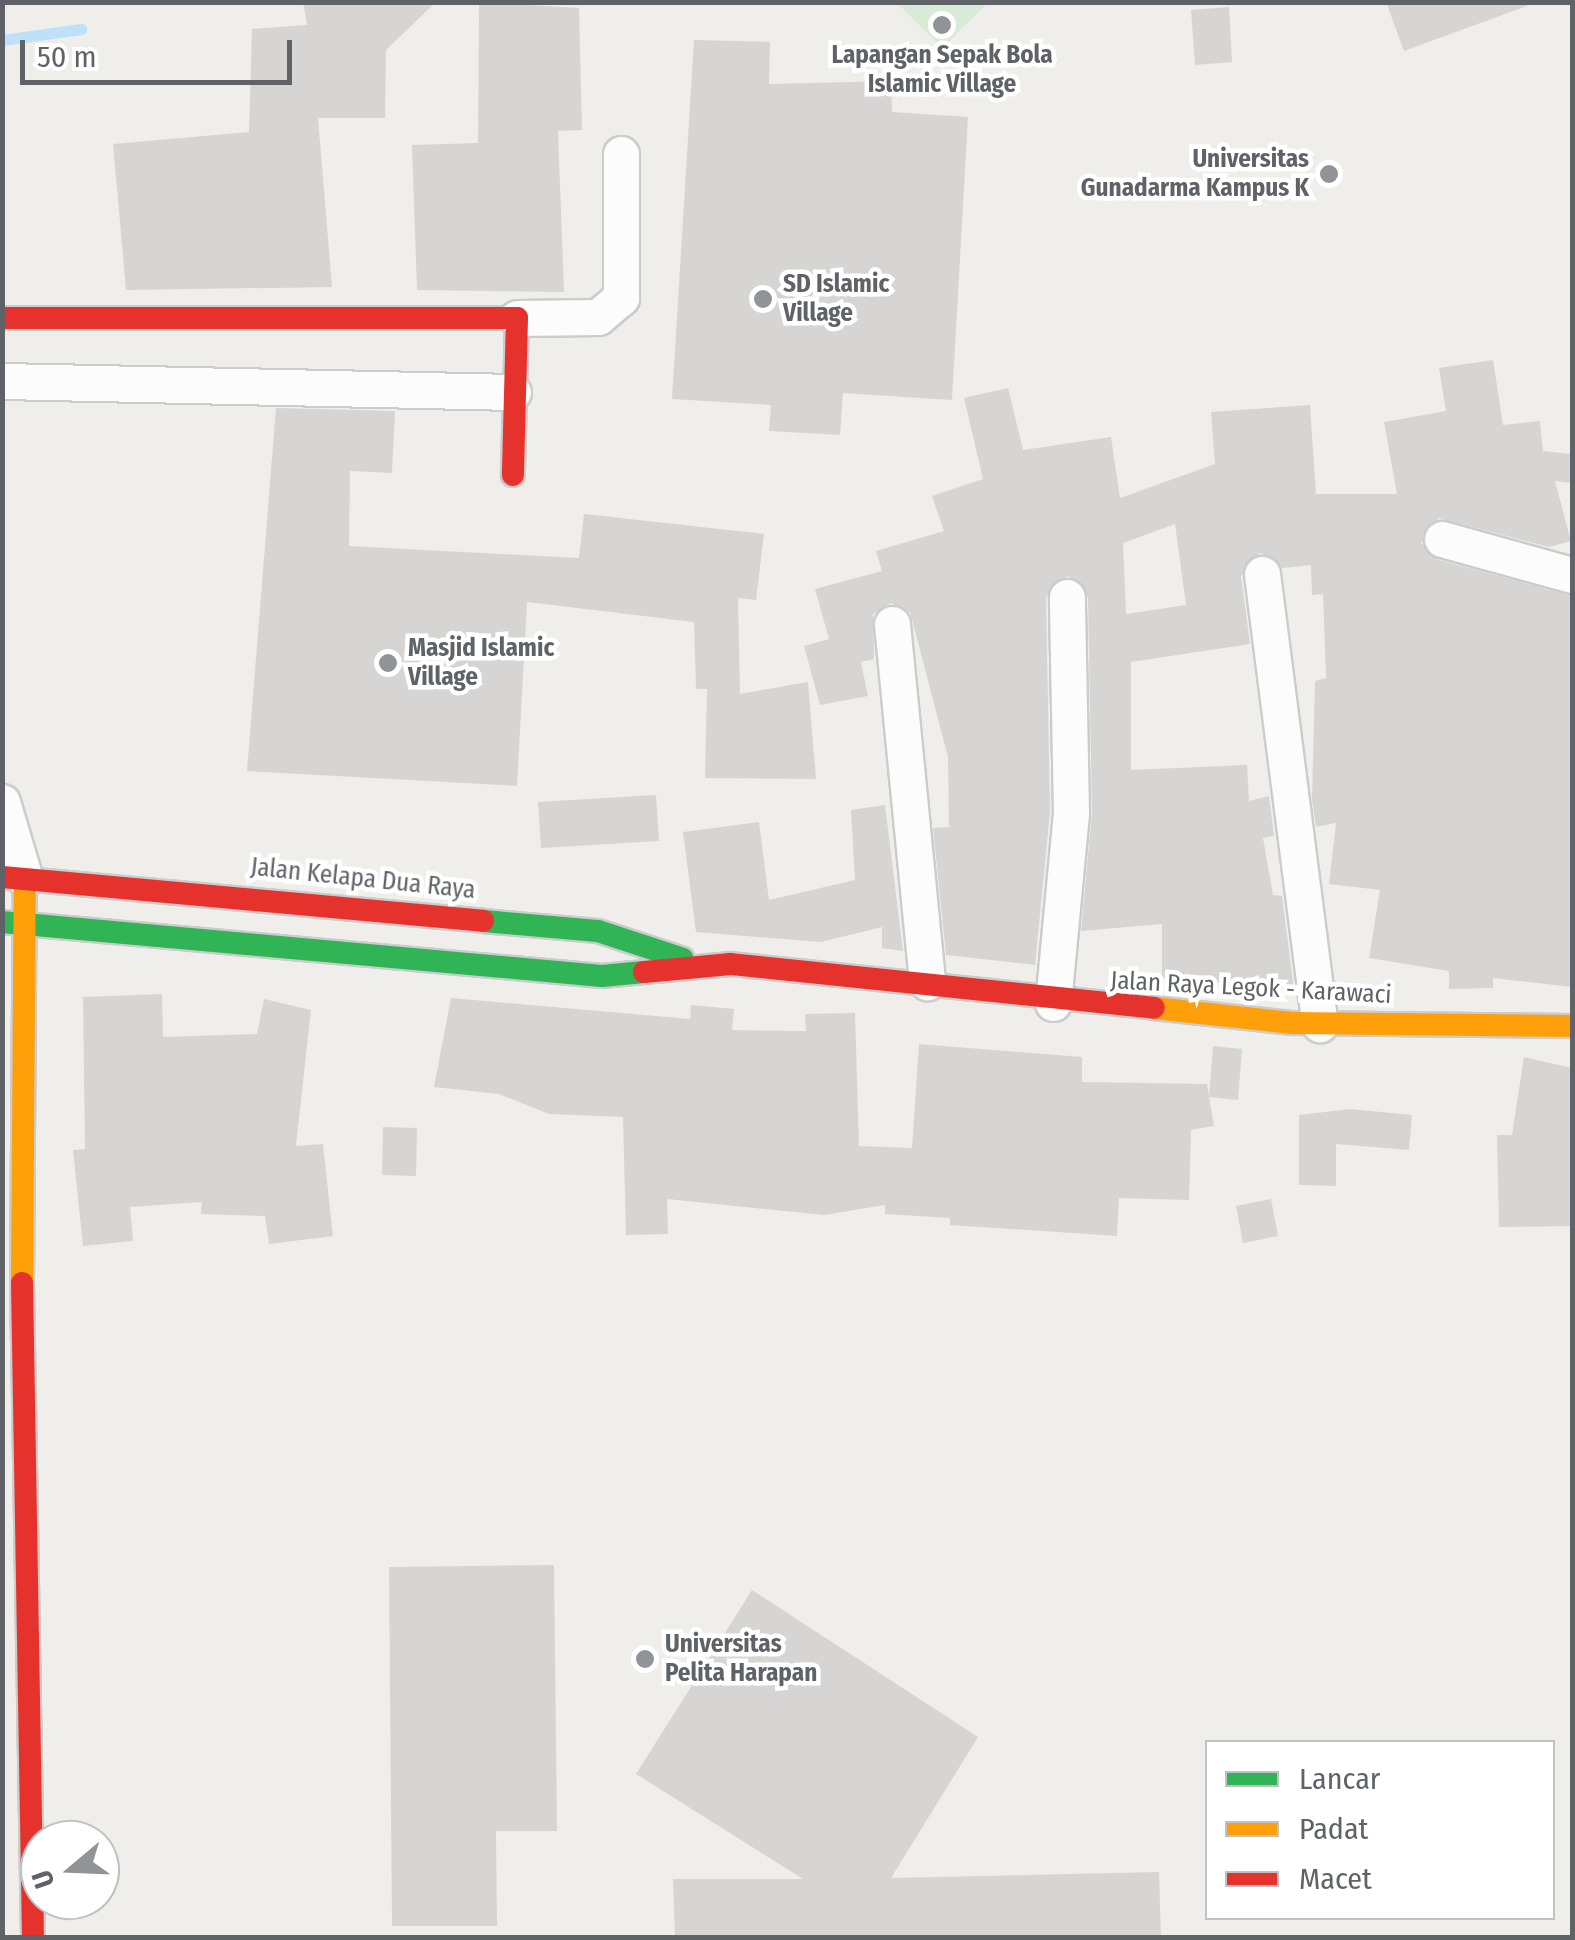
<!DOCTYPE html>
<style>
body{margin:0}
#map{position:relative;width:1575px;height:1940px;overflow:hidden;background:#efeeea;font-family:"Fira Sans Condensed",sans-serif}
div>[style]{position:absolute}
.green>*{inset:0;background:#d8ebd6}
.stream>*{height:11px;margin:-5.5px;padding:0 5.5px;transform-origin:5.5px;border-radius:5.5px;background:#bfe0f9}
.building>*{inset:0;background:#d6d5d3}
.roads{filter:drop-shadow(2px 0 #cbcccc) drop-shadow(-2px 0 #cbcccc) drop-shadow(0 2px #cbcccc) drop-shadow(0 -2px #cbcccc)}
.street>*{height:35px;margin:-17.5px;padding:0 17.5px;transform-origin:17.5px;border-radius:17.5px;background:#fdfcfc}
.fast>*{height:22px;margin:-11px;padding:0 11px;transform-origin:11px;border-radius:11px;background:#30b455}
.slow>*{height:22px;margin:-11px;padding:0 11px;transform-origin:11px;border-radius:11px;background:#ff9f0a}
.jam>*{height:22px;margin:-11px;padding:0 11px;transform-origin:11px;border-radius:11px;background:#e5322d}
.dots>*{width:28px;height:28px;translate:-50% -50%;box-sizing:border-box;border:5px solid #fff;border-radius:50%}
span{translate:-50% -50%;white-space:nowrap;text-align:center;line-height:1.15;-webkit-text-stroke:9px #fff;paint-order:stroke}
.poi-label{font-size:25px;color:#5f6368;font-weight:700}
.right{translate:-100% -50%;text-align:right}
.left{translate:0 -50%;text-align:left}
.street-label{font-size:25px;color:#5f6368}
.frame{position:absolute;inset:0;border:5px solid #5f6368;pointer-events:none}
.legend{position:absolute;left:1205px;top:1740px;width:350px;height:180px;box-sizing:border-box;background:#fff;border:2px solid #bfc1c3;margin:0;padding:12px 18px;list-style:none;font-size:30px;color:#5f6368}
.legend li{display:flex;align-items:center;gap:20px;height:50px}
.legend b{width:50px;border:2px solid #bfc1c3}
.north{position:absolute;left:20px;top:1820px;width:100px;height:100px;box-sizing:border-box;background:#fff;border:2px solid #bfc1c3;border-radius:50%;rotate:251deg;font-size:28px;font-weight:700;line-height:40px;text-align:center;color:#5f6368}
.north::after{content:'';display:block;margin:auto;width:35px;height:45px;background:#919496;clip-path:polygon(50% 0,100% 100%,50% 72%,0 100%)}
.scale{position:absolute;left:20px;top:40px;width:272px;height:45px;box-sizing:border-box;border:5px solid #5f6368;border-top:0;padding-left:12px;font-size:30px;line-height:35px;white-space:nowrap;color:#5f6368;-webkit-text-stroke:8px #fff;paint-order:stroke}
</style>
<div id="map">
<div class="green">
<i style="clip-path:polygon(897px 3px,988px 3px,942px 48px)"></i>
</div>
<div class="stream">
<i style="left:2px;top:40px;width:80px;rotate:-7.9deg"></i>
</div>
<div class="building">
<i style="clip-path:polygon(303px 2px,436px 2px,386px 50px,385px 118px,318px 118px,332px 287px,126px 290px,113px 144px,249px 132px,252px 29px,307px 25px)"></i>
<i style="clip-path:polygon(479px 2px,579px 8px,582px 130px,558px 131px,564px 292px,417px 290px,412px 145px,478px 143px)"></i>
<i style="clip-path:polygon(1386px 2px,1526px 2px,1527px 6px,1404px 51px)"></i>
<i style="clip-path:polygon(1229px 7px,1232px 62px,1195px 65px,1191px 10px)"></i>
<i style="clip-path:polygon(694px 40px,770px 42px,769px 84px,891px 81px,892px 112px,968px 117px,952px 400px,843px 393px,840px 435px,769px 431px,771px 405px,672px 399px)"></i>
<i style="clip-path:polygon(evenodd,1493px 360px,1503px 425px,1540px 421px,1543px 451px,1572px 454px,1572px 483px,1555px 481px,1571px 541px,1549px 547px,1438px 518px,1421px 543px,1436px 559px,1572px 596px,1572px 987px,1493px 978px,1493px 988px,1449px 989px,1449px 971px,1369px 958px,1380px 890px,1329px 884px,1336px 823px,1316px 827px,1312px 800px,1315px 681px,1326px 678px,1323px 594px,1312px 595px,1311px 565px,1282px 568px,1260px 553px,1241px 576px,1250px 644px,1131px 662px,1131px 770px,1247px 765px,1249px 801px,1269px 796px,1274px 836px,1263px 838px,1273px 895px,1282px 896px,1294px 990px,1162px 978px,1162px 924px,1081px 931px,1092px 813px,1088px 597px,1068px 576px,1046px 597px,1050px 812px,1035px 965px,946px 955px,933px 828px,949px 827px,948px 757px,910px 612px,891px 603px,873px 614px,874px 659px,861px 662px,868px 696px,820px 705px,804px 646px,829px 639px,815px 589px,882px 571px,876px 551px,944px 531px,932px 496px,983px 479px,964px 398px,1008px 388px,1023px 450px,1111px 437px,1120px 498px,1215px 464px,1211px 412px,1310px 405px,1316px 494px,1397px 494px,1384px 422px,1446px 411px,1439px 368px,1493px 360px,1175px 524px,1186px 605px,1126px 614px,1123px 543px,1175px 524px)"></i>
<i style="clip-path:polygon(276px 408px,395px 411px,392px 473px,350px 471px,349px 546px,579px 558px,584px 514px,764px 534px,756px 600px,738px 598px,740px 694px,808px 682px,816px 779px,705px 778px,707px 689px,696px 689px,694px 622px,527px 602px,517px 786px,247px 771px)"></i>
<i style="clip-path:polygon(656px 795px,659px 841px,541px 848px,538px 802px)"></i>
<i style="clip-path:polygon(885px 805px,903px 951px,882px 948px,882px 927px,821px 942px,696px 932px,683px 832px,759px 822px,769px 900px,855px 880px,851px 810px)"></i>
<i style="clip-path:polygon(162px 994px,163px 1037px,257px 1034px,264px 999px,311px 1010px,296px 1146px,323px 1144px,333px 1236px,269px 1244px,265px 1216px,201px 1214px,202px 1202px,130px 1207px,133px 1241px,83px 1246px,73px 1150px,85px 1149px,83px 997px)"></i>
<i style="clip-path:polygon(451px 998px,690px 1019px,691px 1005px,734px 1009px,732px 1030px,806px 1031px,805px 1014px,855px 1013px,859px 1146px,912px 1148px,919px 1044px,1082px 1057px,1082px 1082px,1207px 1084px,1214px 1126px,1191px 1130px,1189px 1200px,1119px 1198px,1117px 1236px,950px 1225px,950px 1218px,885px 1214px,885px 1205px,824px 1215px,667px 1199px,668px 1234px,626px 1235px,623px 1117px,549px 1114px,499px 1094px,434px 1087px)"></i>
<i style="clip-path:polygon(1213px 1046px,1242px 1049px,1238px 1100px,1209px 1097px)"></i>
<i style="clip-path:polygon(1524px 1057px,1572px 1068px,1572px 1226px,1499px 1227px,1497px 1135px,1512px 1135px)"></i>
<i style="clip-path:polygon(1350px 1109px,1412px 1115px,1409px 1150px,1336px 1144px,1336px 1186px,1299px 1185px,1299px 1115px)"></i>
<i style="clip-path:polygon(383px 1127px,417px 1128px,416px 1176px,382px 1175px)"></i>
<i style="clip-path:polygon(1271px 1199px,1278px 1236px,1243px 1243px,1236px 1206px)"></i>
<i style="clip-path:polygon(554px 1565px,557px 1831px,496px 1831px,497px 1926px,392px 1926px,389px 1567px)"></i>
<i style="clip-path:polygon(752px 1590px,978px 1737px,891px 1878px,1159px 1872px,1161px 1938px,675px 1938px,673px 1879px,803px 1879px,636px 1774px)"></i>
</div>
<div class="roads">
<div class="street">
<i style="left:517px;top:318px;width:81px;rotate:-0.7deg"></i>
<i style="left:598px;top:317px;width:30px;rotate:-40deg"></i>
<i style="left:621px;top:298px;width:144px;rotate:-90deg"></i>
<i style="left:2px;top:381px;width:511px;rotate:1.23deg"></i>
<i style="left:1442px;top:539px;width:135px;rotate:15.5deg"></i>
<i style="left:1262px;top:574px;width:454px;rotate:82.7deg"></i>
<i style="left:892px;top:624px;width:360px;rotate:84.4deg"></i>
<i style="left:2px;top:802px;width:80px;rotate:73.4deg"></i>
<i style="left:1053px;top:1003px;width:191px;rotate:-84.6deg"></i>
<i style="left:1071px;top:813px;width:216px;rotate:-91.1deg"></i>
</div>
<div class="fast">
<i style="left:483px;top:921px;width:115px;rotate:5deg"></i>
<i style="left:598px;top:931px;width:89px;rotate:18.2deg"></i>
<i style="left:2px;top:922px;width:602px;rotate:5.14deg"></i>
<i style="left:602px;top:976px;width:42px;rotate:-5.4deg"></i>
</div>
<div class="slow">
<i style="left:1154px;top:1008px;width:140px;rotate:6.2deg"></i>
<i style="left:1293px;top:1023px;width:279px;rotate:0.6deg"></i>
<i style="left:22px;top:1283px;width:395px;rotate:-89.6deg"></i>
</div>
<div class="jam">
<i style="left:2px;top:318px;width:515px"></i>
<i style="left:517px;top:318px;width:157px;rotate:91.5deg"></i>
<i style="left:2px;top:877px;width:483px;rotate:5.2deg"></i>
<i style="left:644px;top:972px;width:87px;rotate:-5.3deg"></i>
<i style="left:731px;top:964px;width:425px;rotate:5.9deg"></i>
<i style="left:22px;top:1283px;width:655px;rotate:89.04deg"></i>
</div>
</div>
<div class="dots">
<i style="left:942px;top:25px;background:#919496"></i>
<i style="left:1329px;top:174px;background:#919496"></i>
<i style="left:763px;top:299px;background:#919496"></i>
<i style="left:388px;top:663px;background:#919496"></i>
<i style="left:645px;top:1659px;background:#919496"></i>
</div>
<div class="poi-label">
<span style="left:942px;top:70px">Lapangan Sepak Bola<br>Islamic Village</span>
<span class="right" style="left:1309px;top:174px">Universitas<br>Gunadarma Kampus K</span>
<span class="left" style="left:783px;top:299px">SD Islamic<br>Village</span>
<span class="left" style="left:408px;top:663px">Masjid Islamic<br>Village</span>
<span class="left" style="left:665px;top:1659px">Universitas<br>Pelita Harapan</span>
</div>
<div class="street-label">
<span style="left:363px;top:879px;rotate:6deg">Jalan Kelapa Dua Raya</span>
<span style="left:1251px;top:988px;rotate:3deg">Jalan Raya Legok - Karawaci</span>
</div>
<div class="frame"></div>
<ul class="legend">
<li><b style="height:12px;background:#30b455"></b>Lancar</li>
<li><b style="height:12px;background:#ff9f0a"></b>Padat</li>
<li><b style="height:12px;background:#e5322d"></b>Macet</li>
</ul>
<div class="north">U</div>
<div class="scale">50 m</div>
</div>
